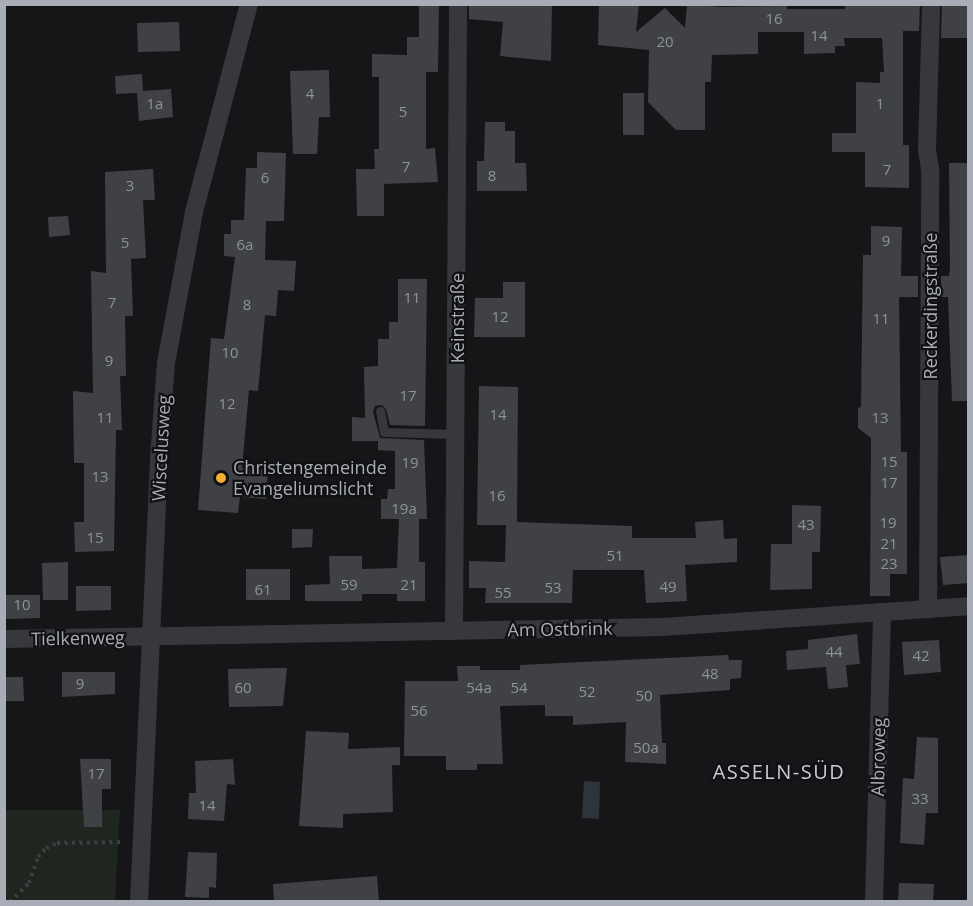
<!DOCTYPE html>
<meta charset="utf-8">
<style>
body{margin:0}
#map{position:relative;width:973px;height:906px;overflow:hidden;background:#161618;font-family:"Open Sans",sans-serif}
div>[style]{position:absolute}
.green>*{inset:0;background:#1e261f}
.water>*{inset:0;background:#2c353c}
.building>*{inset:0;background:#404145}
.path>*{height:4px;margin-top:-2px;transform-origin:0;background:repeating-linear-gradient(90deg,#3d3f44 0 3px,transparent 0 7.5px)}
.lane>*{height:9px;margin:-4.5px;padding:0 4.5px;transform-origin:4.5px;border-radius:4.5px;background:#37383d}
.street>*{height:18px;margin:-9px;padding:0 9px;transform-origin:9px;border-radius:9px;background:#37383d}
.dots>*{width:16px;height:16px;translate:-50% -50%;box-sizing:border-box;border:3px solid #111113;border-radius:50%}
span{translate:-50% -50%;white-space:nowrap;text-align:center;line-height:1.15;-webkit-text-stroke:4.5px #111113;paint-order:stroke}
.number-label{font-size:15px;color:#8e929b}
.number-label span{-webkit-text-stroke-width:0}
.street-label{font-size:18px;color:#a8adb8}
.poi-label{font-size:18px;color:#a8adb8}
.left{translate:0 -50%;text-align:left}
.neighbourhood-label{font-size:20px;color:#c9ccd4;letter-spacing:1.5px}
.frame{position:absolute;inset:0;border:6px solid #a8adb8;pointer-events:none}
</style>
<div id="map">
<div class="green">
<i style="clip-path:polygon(5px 810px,120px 810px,115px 901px,5px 902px)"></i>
</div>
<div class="water">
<i style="clip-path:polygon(584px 781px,600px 782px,599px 819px,582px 818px)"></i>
</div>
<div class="building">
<i style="clip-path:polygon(419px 4px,439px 4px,438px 72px,426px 72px,426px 149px,435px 148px,438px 182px,384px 184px,384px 216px,357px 216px,356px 169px,375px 169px,374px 149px,379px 149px,379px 77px,372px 77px,372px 54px,407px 55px,407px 37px,419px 37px)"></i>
<i style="clip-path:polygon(469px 4px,552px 4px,551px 61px,500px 56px,503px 22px,469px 19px)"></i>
<i style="clip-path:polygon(599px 4px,639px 4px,636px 32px,665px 8px,685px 28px,687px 4px,719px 7px,787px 6px,787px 9px,845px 9px,845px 4px,920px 4px,919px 31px,903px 31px,903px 145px,909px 145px,909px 188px,865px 187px,865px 152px,832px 152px,832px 133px,856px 133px,856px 82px,880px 83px,880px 72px,884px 72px,882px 38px,844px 38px,845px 46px,835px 46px,835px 53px,804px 54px,804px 32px,758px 32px,758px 54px,712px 55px,711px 82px,705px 82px,705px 130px,676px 130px,648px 102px,649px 50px,598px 45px)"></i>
<i style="clip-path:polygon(942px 4px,969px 4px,967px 38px,941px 38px)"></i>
<i style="clip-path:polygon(179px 22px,180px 51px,138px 52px,137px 23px)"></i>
<i style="clip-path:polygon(329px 70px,330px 117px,319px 117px,317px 154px,293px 154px,290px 71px)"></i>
<i style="clip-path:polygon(142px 74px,143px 91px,171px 89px,173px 117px,139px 121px,137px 93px,116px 94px,115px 76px)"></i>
<i style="clip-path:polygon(623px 93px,644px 93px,644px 135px,623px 135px)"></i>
<i style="clip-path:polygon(485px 122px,505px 122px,505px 131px,515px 131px,515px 163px,526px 163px,527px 191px,477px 191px,477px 161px,484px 161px)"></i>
<i style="clip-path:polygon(257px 152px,286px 153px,284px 221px,266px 221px,265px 260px,296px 261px,294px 291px,278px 290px,276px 316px,265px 315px,258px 391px,249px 390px,242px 468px,268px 470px,266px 499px,240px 497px,238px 513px,198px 510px,211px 338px,224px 339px,235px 257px,224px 256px,224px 234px,231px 234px,231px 220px,244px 220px,246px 168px,257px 168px)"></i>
<i style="clip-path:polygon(949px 163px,969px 163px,969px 401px,952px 401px,948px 297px,941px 297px,941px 276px,949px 276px,950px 268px)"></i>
<i style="clip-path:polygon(153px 169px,155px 200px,143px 200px,146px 258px,131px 259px,133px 316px,125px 316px,126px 376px,120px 376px,122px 430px,116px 430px,114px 551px,75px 552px,74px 522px,84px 522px,84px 463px,74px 463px,73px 391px,93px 393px,91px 271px,106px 273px,105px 172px)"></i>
<i style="clip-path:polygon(68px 216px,70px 235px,49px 237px,48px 217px)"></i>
<i style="clip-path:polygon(871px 226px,902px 227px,901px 276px,918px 276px,918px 297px,899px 297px,901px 452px,907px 452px,907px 574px,890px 574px,890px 596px,870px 596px,871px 438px,858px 428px,858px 409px,861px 406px,863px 255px,871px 255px)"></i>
<i style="clip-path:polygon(398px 279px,427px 279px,425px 426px,390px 425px,386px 409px,382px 405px,375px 406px,373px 412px,380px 438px,424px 440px,427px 519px,419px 519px,419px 562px,425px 562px,425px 601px,397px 601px,397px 594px,362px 594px,362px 601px,305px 601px,305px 585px,330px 584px,329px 556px,362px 556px,362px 569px,397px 568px,399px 519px,381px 519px,381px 499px,387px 499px,388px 489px,395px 489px,395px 451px,378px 450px,378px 441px,352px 441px,352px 417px,365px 418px,364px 367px,378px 366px,378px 339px,389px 339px,389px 322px,398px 322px)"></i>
<i style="clip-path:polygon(503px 282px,525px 282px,525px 337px,474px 337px,475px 298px,503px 298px)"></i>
<i style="clip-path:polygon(479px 386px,518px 387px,517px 522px,632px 526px,632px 538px,696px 538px,695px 522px,723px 520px,724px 539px,737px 538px,737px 562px,685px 565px,687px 601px,646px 603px,644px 570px,573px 570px,572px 603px,485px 603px,486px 588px,469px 588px,469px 561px,505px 562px,506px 525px,477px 525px)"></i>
<i style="clip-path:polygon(792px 505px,821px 506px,820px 552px,812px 552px,812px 589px,770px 590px,771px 544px,792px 544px)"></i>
<i style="clip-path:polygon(292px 529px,313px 529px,312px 547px,292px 548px)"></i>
<i style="clip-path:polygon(969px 555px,969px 583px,943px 585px,940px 557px)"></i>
<i style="clip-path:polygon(68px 562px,68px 600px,43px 600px,42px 563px)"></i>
<i style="clip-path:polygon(246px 569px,290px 569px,290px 600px,246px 600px)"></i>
<i style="clip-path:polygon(76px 586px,111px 586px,111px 610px,76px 611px)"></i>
<i style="clip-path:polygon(4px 595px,40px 595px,40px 618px,5px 619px)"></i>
<i style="clip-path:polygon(857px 634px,860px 664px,846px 665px,848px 687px,828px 689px,826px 667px,787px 670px,786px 651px,808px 649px,808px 640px)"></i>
<i style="clip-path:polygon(939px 640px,941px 672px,904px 675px,902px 642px)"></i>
<i style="clip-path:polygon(728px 655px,729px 660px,742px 660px,741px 678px,730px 679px,730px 690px,660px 695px,662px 743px,666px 743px,666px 764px,625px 762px,626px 722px,573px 725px,573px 716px,545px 716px,545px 705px,500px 706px,503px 764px,477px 764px,477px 770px,446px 770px,446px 756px,404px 756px,405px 681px,458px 681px,457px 666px,480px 666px,480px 670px,520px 670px,520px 665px)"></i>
<i style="clip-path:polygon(274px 668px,287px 668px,283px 706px,229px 707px,228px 669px)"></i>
<i style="clip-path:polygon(62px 672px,115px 672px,115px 694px,62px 697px)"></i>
<i style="clip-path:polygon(4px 677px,23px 677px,24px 701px,4px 701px)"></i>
<i style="clip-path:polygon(306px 731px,349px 733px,348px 749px,400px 747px,400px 765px,392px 765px,393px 812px,343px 814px,343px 828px,299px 826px)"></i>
<i style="clip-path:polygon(917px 737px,938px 738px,938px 813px,926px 813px,924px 845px,900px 843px,903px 778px,914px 779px)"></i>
<i style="clip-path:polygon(80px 759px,111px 759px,111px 789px,102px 789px,102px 827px,84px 827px)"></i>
<i style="clip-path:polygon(233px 759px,235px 785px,227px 784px,224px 821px,188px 819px,189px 793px,196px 793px,195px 761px)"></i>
<i style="clip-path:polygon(188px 852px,217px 853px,216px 888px,209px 887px,209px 898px,185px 897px)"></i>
<i style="clip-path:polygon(377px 876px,379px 902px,274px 902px,273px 884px)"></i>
<i style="clip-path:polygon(899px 883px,934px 884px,933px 902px,898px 902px)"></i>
</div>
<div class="path">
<i style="left:10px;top:902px;width:27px;rotate:-45deg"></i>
<i style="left:29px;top:883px;width:28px;rotate:-71deg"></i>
<i style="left:38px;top:857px;width:12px;rotate:-48deg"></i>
<i style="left:46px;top:848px;width:12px;rotate:-24deg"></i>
<i style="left:57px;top:843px;width:67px;rotate:-0.9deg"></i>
</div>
<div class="lane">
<i style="left:380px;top:411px;width:21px;rotate:79deg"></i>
<i style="left:384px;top:432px;width:72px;rotate:1.6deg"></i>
</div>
<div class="street">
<i style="left:928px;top:609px;width:440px;rotate:-89.7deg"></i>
<i style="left:930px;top:169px;width:19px;rotate:-99deg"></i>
<i style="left:927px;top:150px;width:146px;rotate:-88.4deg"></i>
<i style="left:454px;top:631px;width:627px;rotate:-89.63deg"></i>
<i style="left:4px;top:639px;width:659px;rotate:-1.04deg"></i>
<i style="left:663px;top:627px;width:306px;rotate:-3.9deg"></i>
<i style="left:139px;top:902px;width:456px;rotate:-87.4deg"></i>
<i style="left:160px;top:446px;width:83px;rotate:-85.9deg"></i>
<i style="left:166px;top:363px;width:154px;rotate:-79.5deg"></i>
<i style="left:194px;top:212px;width:215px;rotate:-75.2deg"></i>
<i style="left:874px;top:902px;width:290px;rotate:-88.4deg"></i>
</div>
<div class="dots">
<i style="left:221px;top:478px;background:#f2b134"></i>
</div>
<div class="number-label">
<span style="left:774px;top:19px">16</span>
<span style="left:819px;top:36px">14</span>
<span style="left:665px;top:42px">20</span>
<span style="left:310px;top:94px">4</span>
<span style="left:155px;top:104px">1a</span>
<span style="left:880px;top:104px">1</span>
<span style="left:403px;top:112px">5</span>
<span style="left:406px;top:167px">7</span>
<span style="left:887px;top:170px">7</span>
<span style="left:492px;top:176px">8</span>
<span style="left:265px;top:178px">6</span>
<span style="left:130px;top:186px">3</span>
<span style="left:886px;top:241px">9</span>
<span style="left:125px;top:243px">5</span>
<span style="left:245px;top:245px">6a</span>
<span style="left:412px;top:298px">11</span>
<span style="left:112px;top:303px">7</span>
<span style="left:247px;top:305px">8</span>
<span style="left:500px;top:317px">12</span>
<span style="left:881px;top:319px">11</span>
<span style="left:230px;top:353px">10</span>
<span style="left:109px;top:361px">9</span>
<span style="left:408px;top:396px">17</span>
<span style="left:227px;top:404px">12</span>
<span style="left:498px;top:415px">14</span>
<span style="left:105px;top:418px">11</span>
<span style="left:880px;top:418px">13</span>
<span style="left:889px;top:462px">15</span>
<span style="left:410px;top:463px">19</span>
<span style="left:100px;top:477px">13</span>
<span style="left:889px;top:483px">17</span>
<span style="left:497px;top:496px">16</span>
<span style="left:404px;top:509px">19a</span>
<span style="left:888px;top:523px">19</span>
<span style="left:806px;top:525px">43</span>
<span style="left:95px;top:538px">15</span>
<span style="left:889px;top:544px">21</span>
<span style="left:615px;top:556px">51</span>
<span style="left:889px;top:564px">23</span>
<span style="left:349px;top:585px">59</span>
<span style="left:409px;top:585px">21</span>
<span style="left:668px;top:587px">49</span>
<span style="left:553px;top:588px">53</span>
<span style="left:263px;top:590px">61</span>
<span style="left:503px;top:593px">55</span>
<span style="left:22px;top:605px">10</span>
<span style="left:834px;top:652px">44</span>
<span style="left:921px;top:656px">42</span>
<span style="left:710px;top:674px">48</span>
<span style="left:80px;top:684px">9</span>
<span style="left:243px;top:688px">60</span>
<span style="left:479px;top:688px">54a</span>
<span style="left:519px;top:688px">54</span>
<span style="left:587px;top:692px">52</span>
<span style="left:644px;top:696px">50</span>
<span style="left:419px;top:711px">56</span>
<span style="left:646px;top:748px">50a</span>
<span style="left:96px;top:774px">17</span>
<span style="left:920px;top:799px">33</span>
<span style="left:207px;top:806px">14</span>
</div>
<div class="street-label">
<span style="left:930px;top:306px;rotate:-90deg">Reckerdingstraße</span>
<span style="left:457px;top:318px;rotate:-90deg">Keinstraße</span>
<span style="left:161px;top:448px;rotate:-87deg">Wiscelusweg</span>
<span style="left:560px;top:629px;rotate:-1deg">Am Ostbrink</span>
<span style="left:78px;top:638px;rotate:-1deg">Tielkenweg</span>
<span style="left:878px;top:757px;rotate:-89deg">Albroweg</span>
</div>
<div class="poi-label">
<span class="left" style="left:233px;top:478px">Christengemeinde<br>Evangeliumslicht</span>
</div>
<div class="neighbourhood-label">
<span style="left:779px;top:771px">ASSELN-SÜD</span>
</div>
<div class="frame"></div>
</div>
